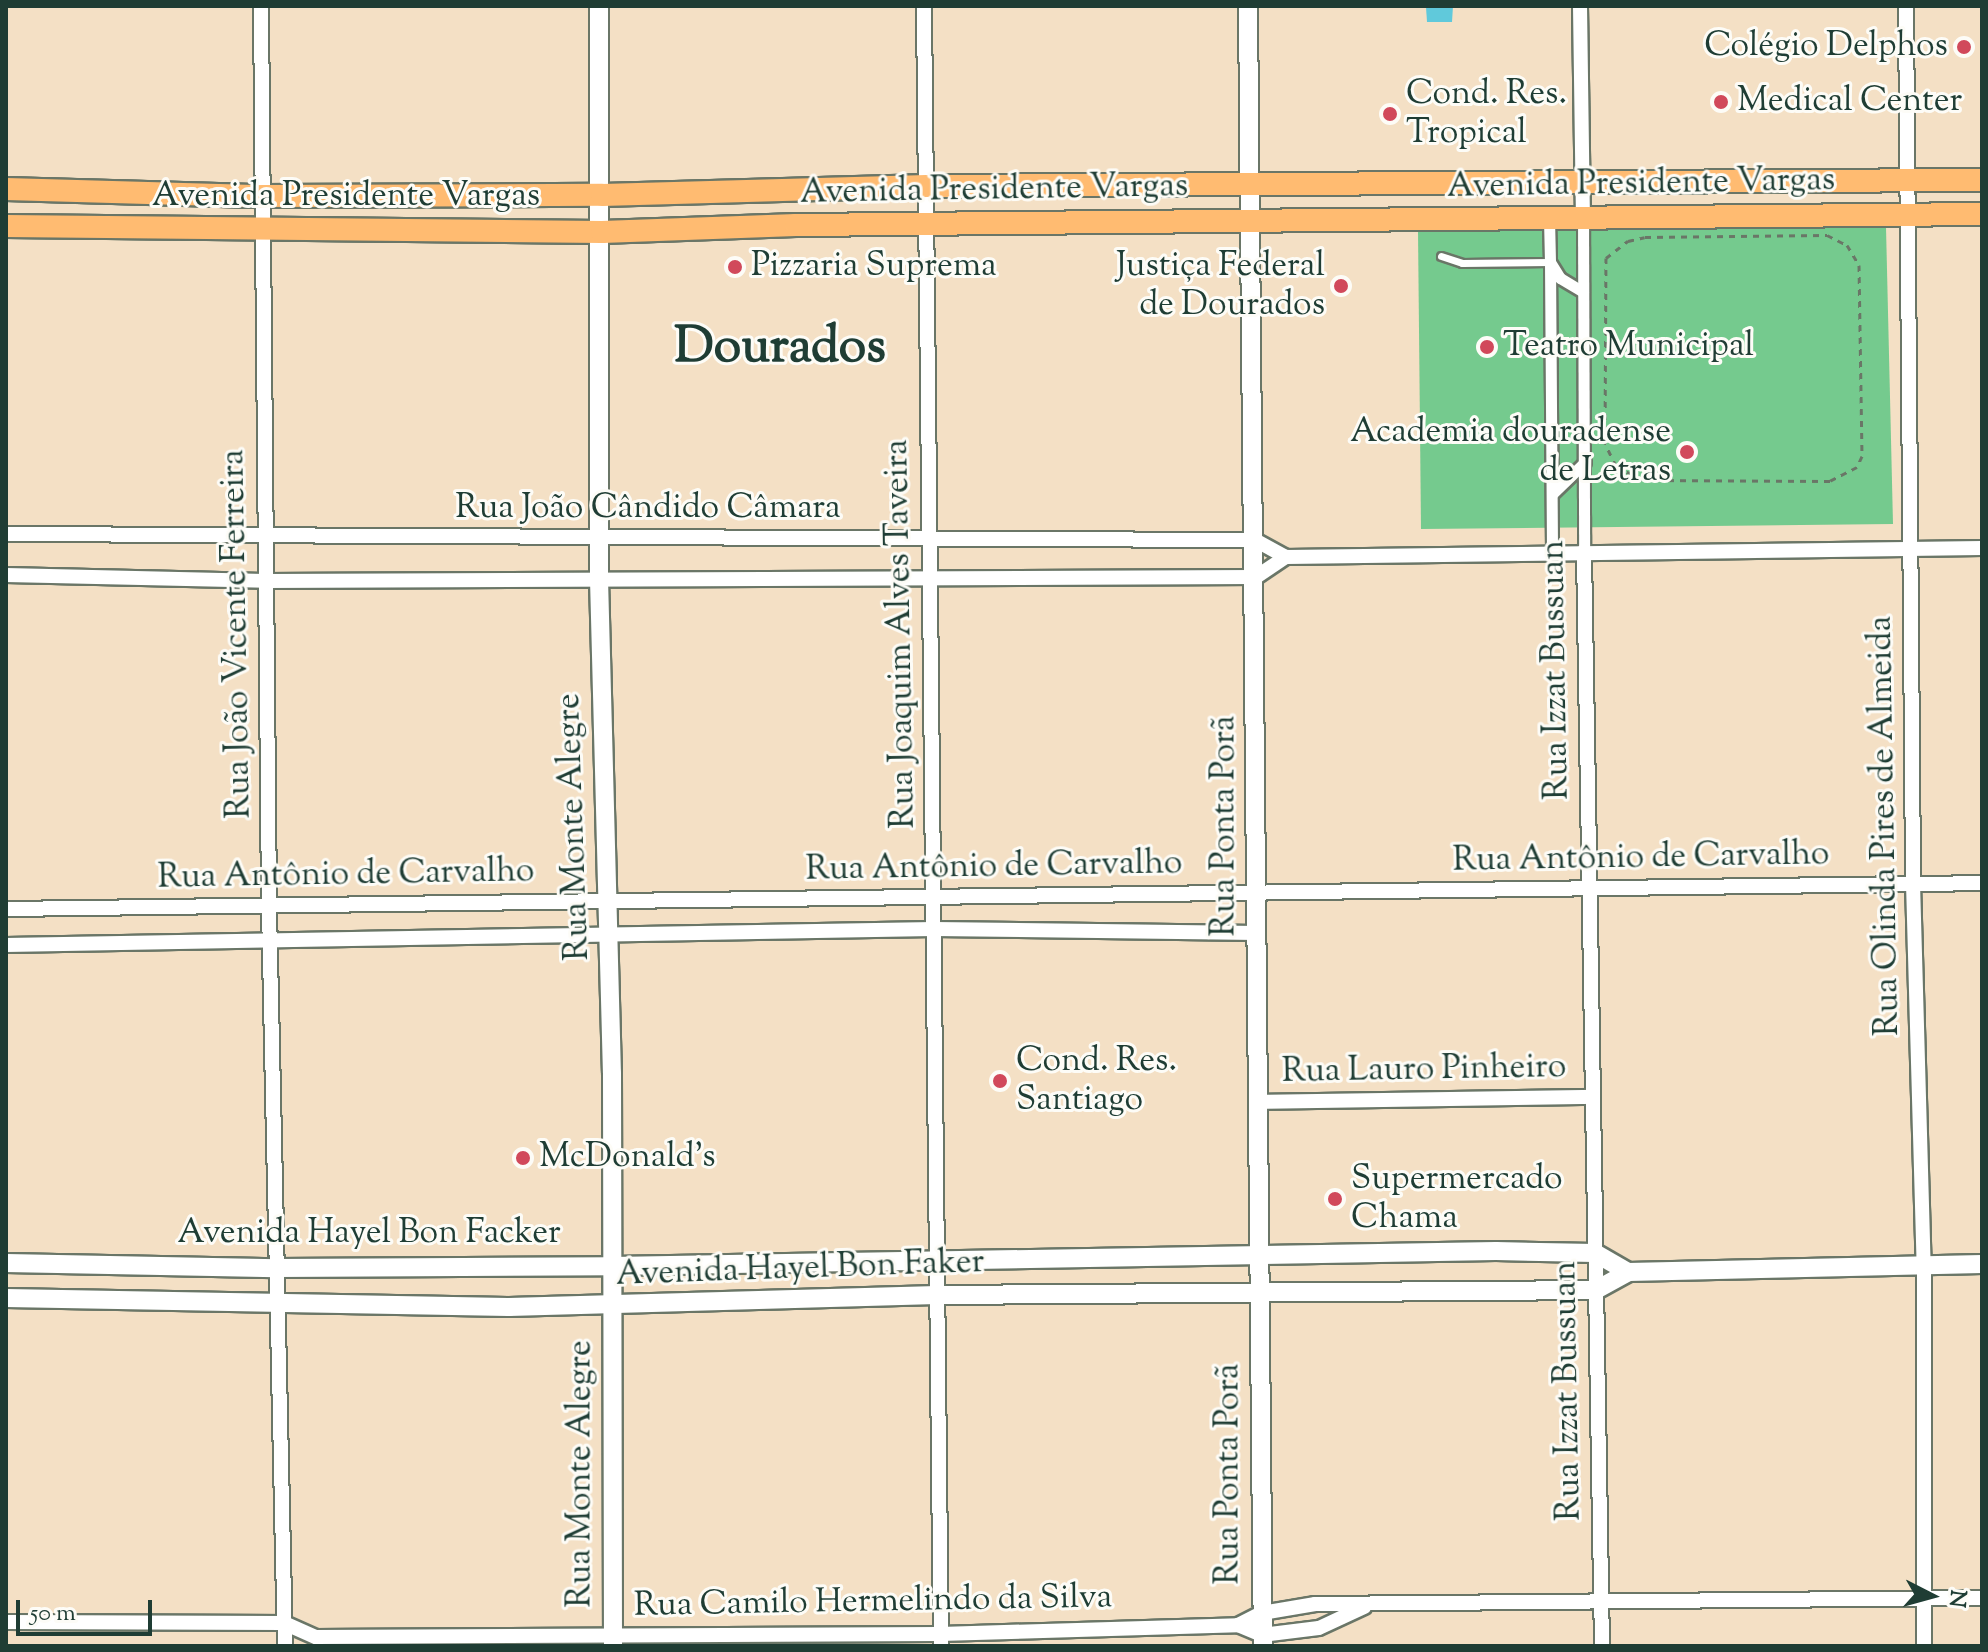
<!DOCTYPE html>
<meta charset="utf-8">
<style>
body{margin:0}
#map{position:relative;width:1988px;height:1652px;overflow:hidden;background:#f4e0c5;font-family:"Sorts Mill Goudy",serif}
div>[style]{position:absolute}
.green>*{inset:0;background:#75ca8e}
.water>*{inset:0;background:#60c9db}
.path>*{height:3px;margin-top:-1.5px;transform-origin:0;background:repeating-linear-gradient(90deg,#6a7667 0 6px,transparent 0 12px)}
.roads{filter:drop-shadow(2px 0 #6a7667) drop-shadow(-2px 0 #6a7667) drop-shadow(0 2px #6a7667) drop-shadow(0 -2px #6a7667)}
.service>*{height:7px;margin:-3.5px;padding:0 3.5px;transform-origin:3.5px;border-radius:3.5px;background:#fff}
.pedestrian>*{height:11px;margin:-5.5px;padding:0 5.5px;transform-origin:5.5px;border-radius:5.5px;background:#fff}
.minor>*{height:14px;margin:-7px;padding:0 7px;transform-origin:7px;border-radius:7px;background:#fff}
.tertiary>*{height:18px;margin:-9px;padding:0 9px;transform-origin:9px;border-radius:9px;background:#fff}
.primary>*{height:22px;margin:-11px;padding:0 11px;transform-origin:11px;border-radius:11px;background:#ffbb71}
.dots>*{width:22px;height:22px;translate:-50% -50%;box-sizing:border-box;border:4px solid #fdfcf7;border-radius:50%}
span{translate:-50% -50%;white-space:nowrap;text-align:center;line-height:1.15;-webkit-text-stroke:6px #fdfcf7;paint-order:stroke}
.poi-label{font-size:34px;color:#1f3d34}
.right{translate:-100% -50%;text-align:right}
.left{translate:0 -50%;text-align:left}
.street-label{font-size:34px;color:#1f3d34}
.town-label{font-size:50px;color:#1f3d34;font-weight:700}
.frame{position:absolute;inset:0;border:8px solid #1f3d34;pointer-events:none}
.north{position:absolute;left:1892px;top:1556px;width:80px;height:80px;-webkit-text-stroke:6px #fdfcf7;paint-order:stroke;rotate:96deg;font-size:22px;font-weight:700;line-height:32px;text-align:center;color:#1f3d34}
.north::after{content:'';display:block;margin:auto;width:28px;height:36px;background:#1f3d34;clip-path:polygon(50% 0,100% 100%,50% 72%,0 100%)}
.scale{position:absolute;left:16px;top:1600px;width:136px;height:36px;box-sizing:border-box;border:4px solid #1f3d34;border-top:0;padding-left:10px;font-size:24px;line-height:28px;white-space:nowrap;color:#1f3d34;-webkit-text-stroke:6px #fdfcf7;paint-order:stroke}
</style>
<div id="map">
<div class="green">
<i style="clip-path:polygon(1603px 226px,1886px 227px,1893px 524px,1421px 529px,1418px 231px)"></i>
</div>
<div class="water">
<i style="clip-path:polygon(1453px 6px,1452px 22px,1427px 22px,1426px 7px)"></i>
</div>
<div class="path">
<i style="left:1827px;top:235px;width:22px;rotate:27deg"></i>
<i style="left:1847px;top:245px;width:23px;rotate:59deg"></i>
<i style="left:1859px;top:265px;width:191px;rotate:89.1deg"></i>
<i style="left:1862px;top:456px;width:12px;rotate:114deg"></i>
<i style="left:1857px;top:467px;width:30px;rotate:153deg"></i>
<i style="left:1830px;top:481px;width:187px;rotate:-179.7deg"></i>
<i style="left:1643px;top:480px;width:30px;rotate:-153deg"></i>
<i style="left:1616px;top:466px;width:25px;rotate:-116deg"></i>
<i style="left:1605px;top:443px;width:185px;rotate:-89.7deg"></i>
<i style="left:1606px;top:258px;width:28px;rotate:-38deg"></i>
<i style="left:1628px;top:241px;width:17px;rotate:-13deg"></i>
<i style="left:1645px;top:237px;width:182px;rotate:-0.6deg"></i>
</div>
<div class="roads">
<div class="service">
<i style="left:1441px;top:256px;width:22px;rotate:18deg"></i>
<i style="left:1462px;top:263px;width:88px;rotate:-0.7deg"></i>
</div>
<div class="pedestrian">
<i style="left:1549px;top:218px;width:44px;rotate:88.7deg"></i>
<i style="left:1550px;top:262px;width:19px;rotate:58deg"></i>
<i style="left:1560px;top:278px;width:27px;rotate:31deg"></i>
<i style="left:1583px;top:218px;width:333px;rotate:89.8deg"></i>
<i style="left:1550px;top:262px;width:289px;rotate:89.6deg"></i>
<i style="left:1552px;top:494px;width:46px;rotate:-44.1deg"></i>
</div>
<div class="minor">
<i style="left:261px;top:6px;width:902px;rotate:89.49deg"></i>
<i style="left:269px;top:908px;width:738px;rotate:88.76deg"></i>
<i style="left:924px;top:6px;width:1640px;rotate:89.41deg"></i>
<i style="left:1580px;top:6px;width:212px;rotate:89.2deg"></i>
<i style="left:1906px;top:6px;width:877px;rotate:89.54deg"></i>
<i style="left:1913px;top:883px;width:382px;rotate:88.4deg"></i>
<i style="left:1924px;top:1265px;width:381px;rotate:90deg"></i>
<i style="left:6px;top:534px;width:1249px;rotate:0.28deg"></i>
<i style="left:1255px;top:540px;width:35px;rotate:29deg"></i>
<i style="left:1286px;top:557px;width:696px;rotate:-0.74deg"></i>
<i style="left:1584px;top:551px;width:1095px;rotate:89.06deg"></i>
<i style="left:6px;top:575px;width:259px;rotate:1.3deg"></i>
<i style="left:265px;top:581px;width:991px;rotate:-0.23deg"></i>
<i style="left:1256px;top:577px;width:36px;rotate:-34deg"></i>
<i style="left:6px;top:909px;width:1976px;rotate:-0.75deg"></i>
<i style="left:6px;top:945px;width:928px;rotate:-0.99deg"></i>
<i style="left:934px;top:929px;width:323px;rotate:0.7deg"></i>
<i style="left:1258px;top:1102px;width:334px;rotate:-0.9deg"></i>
<i style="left:6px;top:1622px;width:278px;rotate:0.2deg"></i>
<i style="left:284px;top:1623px;width:35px;rotate:24deg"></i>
<i style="left:316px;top:1637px;width:624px;rotate:-0.28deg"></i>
<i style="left:940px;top:1634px;width:298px;rotate:-1.7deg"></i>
<i style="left:1238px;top:1625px;width:26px;rotate:23deg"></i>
<i style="left:1262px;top:1635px;width:57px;rotate:-7deg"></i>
<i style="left:1319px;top:1628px;width:50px;rotate:-25deg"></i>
<i style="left:1238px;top:1625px;width:27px;rotate:-27deg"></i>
<i style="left:1262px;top:1613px;width:54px;rotate:-9.6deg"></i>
<i style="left:1315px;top:1604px;width:667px;rotate:-0.52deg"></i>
</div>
<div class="tertiary">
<i style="left:599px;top:6px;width:573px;rotate:90deg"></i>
<i style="left:599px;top:579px;width:494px;rotate:88.5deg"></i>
<i style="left:612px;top:1073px;width:573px;rotate:89.9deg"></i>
<i style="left:1248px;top:6px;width:1640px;rotate:89.48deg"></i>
<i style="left:6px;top:1263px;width:271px;rotate:1.1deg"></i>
<i style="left:277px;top:1268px;width:335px;rotate:-0.3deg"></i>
<i style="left:612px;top:1266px;width:884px;rotate:-0.97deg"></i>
<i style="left:1496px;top:1251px;width:99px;rotate:1.2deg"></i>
<i style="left:1595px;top:1253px;width:38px;rotate:30deg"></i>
<i style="left:6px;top:1298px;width:503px;rotate:1.03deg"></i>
<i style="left:509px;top:1307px;width:428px;rotate:-1.6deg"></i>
<i style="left:937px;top:1295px;width:659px;rotate:-0.43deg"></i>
<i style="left:1596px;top:1290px;width:37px;rotate:-29deg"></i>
<i style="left:1628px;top:1272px;width:354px;rotate:-1.3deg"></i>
</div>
<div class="primary">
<i style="left:6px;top:189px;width:257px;rotate:1.6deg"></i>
<i style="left:263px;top:196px;width:339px;rotate:-0.2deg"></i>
<i style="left:602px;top:195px;width:325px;rotate:-1.6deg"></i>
<i style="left:927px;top:186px;width:1055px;rotate:-0.33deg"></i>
<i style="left:6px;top:226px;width:596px;rotate:0.58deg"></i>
<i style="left:602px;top:232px;width:194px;rotate:-2.1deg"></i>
<i style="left:796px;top:225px;width:1186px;rotate:-0.53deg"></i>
</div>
</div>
<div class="dots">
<i style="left:1964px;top:47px;background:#d1495b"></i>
<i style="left:1721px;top:102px;background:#d1495b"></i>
<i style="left:1390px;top:114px;background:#d1495b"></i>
<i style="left:735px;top:267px;background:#d1495b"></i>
<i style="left:1341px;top:286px;background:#d1495b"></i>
<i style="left:1487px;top:347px;background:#d1495b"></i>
<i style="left:1687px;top:452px;background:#d1495b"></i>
<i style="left:1000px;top:1081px;background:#d1495b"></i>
<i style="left:523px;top:1158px;background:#d1495b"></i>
<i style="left:1335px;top:1199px;background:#d1495b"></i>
</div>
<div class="poi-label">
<span class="right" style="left:1948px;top:47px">Colégio Delphos</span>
<span class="left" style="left:1406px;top:114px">Cond. Res.<br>Tropical</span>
<span class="left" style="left:1737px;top:102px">Medical Center</span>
<span class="right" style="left:1325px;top:286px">Justiça Federal<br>de Dourados</span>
<span class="left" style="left:751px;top:267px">Pizzaria Suprema</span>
<span class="left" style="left:1503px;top:347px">Teatro Municipal</span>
<span class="right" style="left:1671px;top:452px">Academia douradense<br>de Letras</span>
<span class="left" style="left:1016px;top:1081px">Cond. Res.<br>Santiago</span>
<span class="left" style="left:539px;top:1158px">McDonald's</span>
<span class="left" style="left:1351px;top:1199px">Supermercado<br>Chama</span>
</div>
<div class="street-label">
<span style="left:1641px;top:184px;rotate:-1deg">Avenida Presidente Vargas</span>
<span style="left:994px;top:190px;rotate:-1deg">Avenida Presidente Vargas</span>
<span style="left:346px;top:197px">Avenida Presidente Vargas</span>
<span style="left:648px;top:509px">Rua João Cândido Câmara</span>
<span style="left:237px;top:634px;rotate:-91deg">Rua João Vicente Ferreira</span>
<span style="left:901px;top:634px;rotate:-91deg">Rua Joaquim Alves Taveira</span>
<span style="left:1556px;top:670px;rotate:-91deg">Rua Izzat Bussuan</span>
<span style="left:1225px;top:826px;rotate:-90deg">Rua Ponta Porã</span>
<span style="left:1885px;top:826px;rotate:-91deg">Rua Olinda Pires de Almeida</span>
<span style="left:574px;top:827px;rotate:-92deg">Rua Monte Alegre</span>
<span style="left:1641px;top:858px;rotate:-1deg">Rua Antônio de Carvalho</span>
<span style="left:994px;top:867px;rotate:-1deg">Rua Antônio de Carvalho</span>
<span style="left:346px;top:875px;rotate:-1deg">Rua Antônio de Carvalho</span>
<span style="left:1424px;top:1070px;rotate:-1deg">Rua Lauro Pinheiro</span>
<span style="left:369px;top:1234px">Avenida Hayel Bon Facker</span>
<span style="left:800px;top:1269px;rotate:-2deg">Avenida Hayel Bon Faker</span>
<span style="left:1568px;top:1391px;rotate:-91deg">Rua Izzat Bussuan</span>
<span style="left:581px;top:1474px;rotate:-90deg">Rua Monte Alegre</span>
<span style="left:1229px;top:1474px;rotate:-90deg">Rua Ponta Porã</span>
<span style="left:873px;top:1602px;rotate:-1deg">Rua Camilo Hermelindo da Silva</span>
</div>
<div class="town-label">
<span style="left:780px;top:350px">Dourados</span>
</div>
<div class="frame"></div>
<div class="north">N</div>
<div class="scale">50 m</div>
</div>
